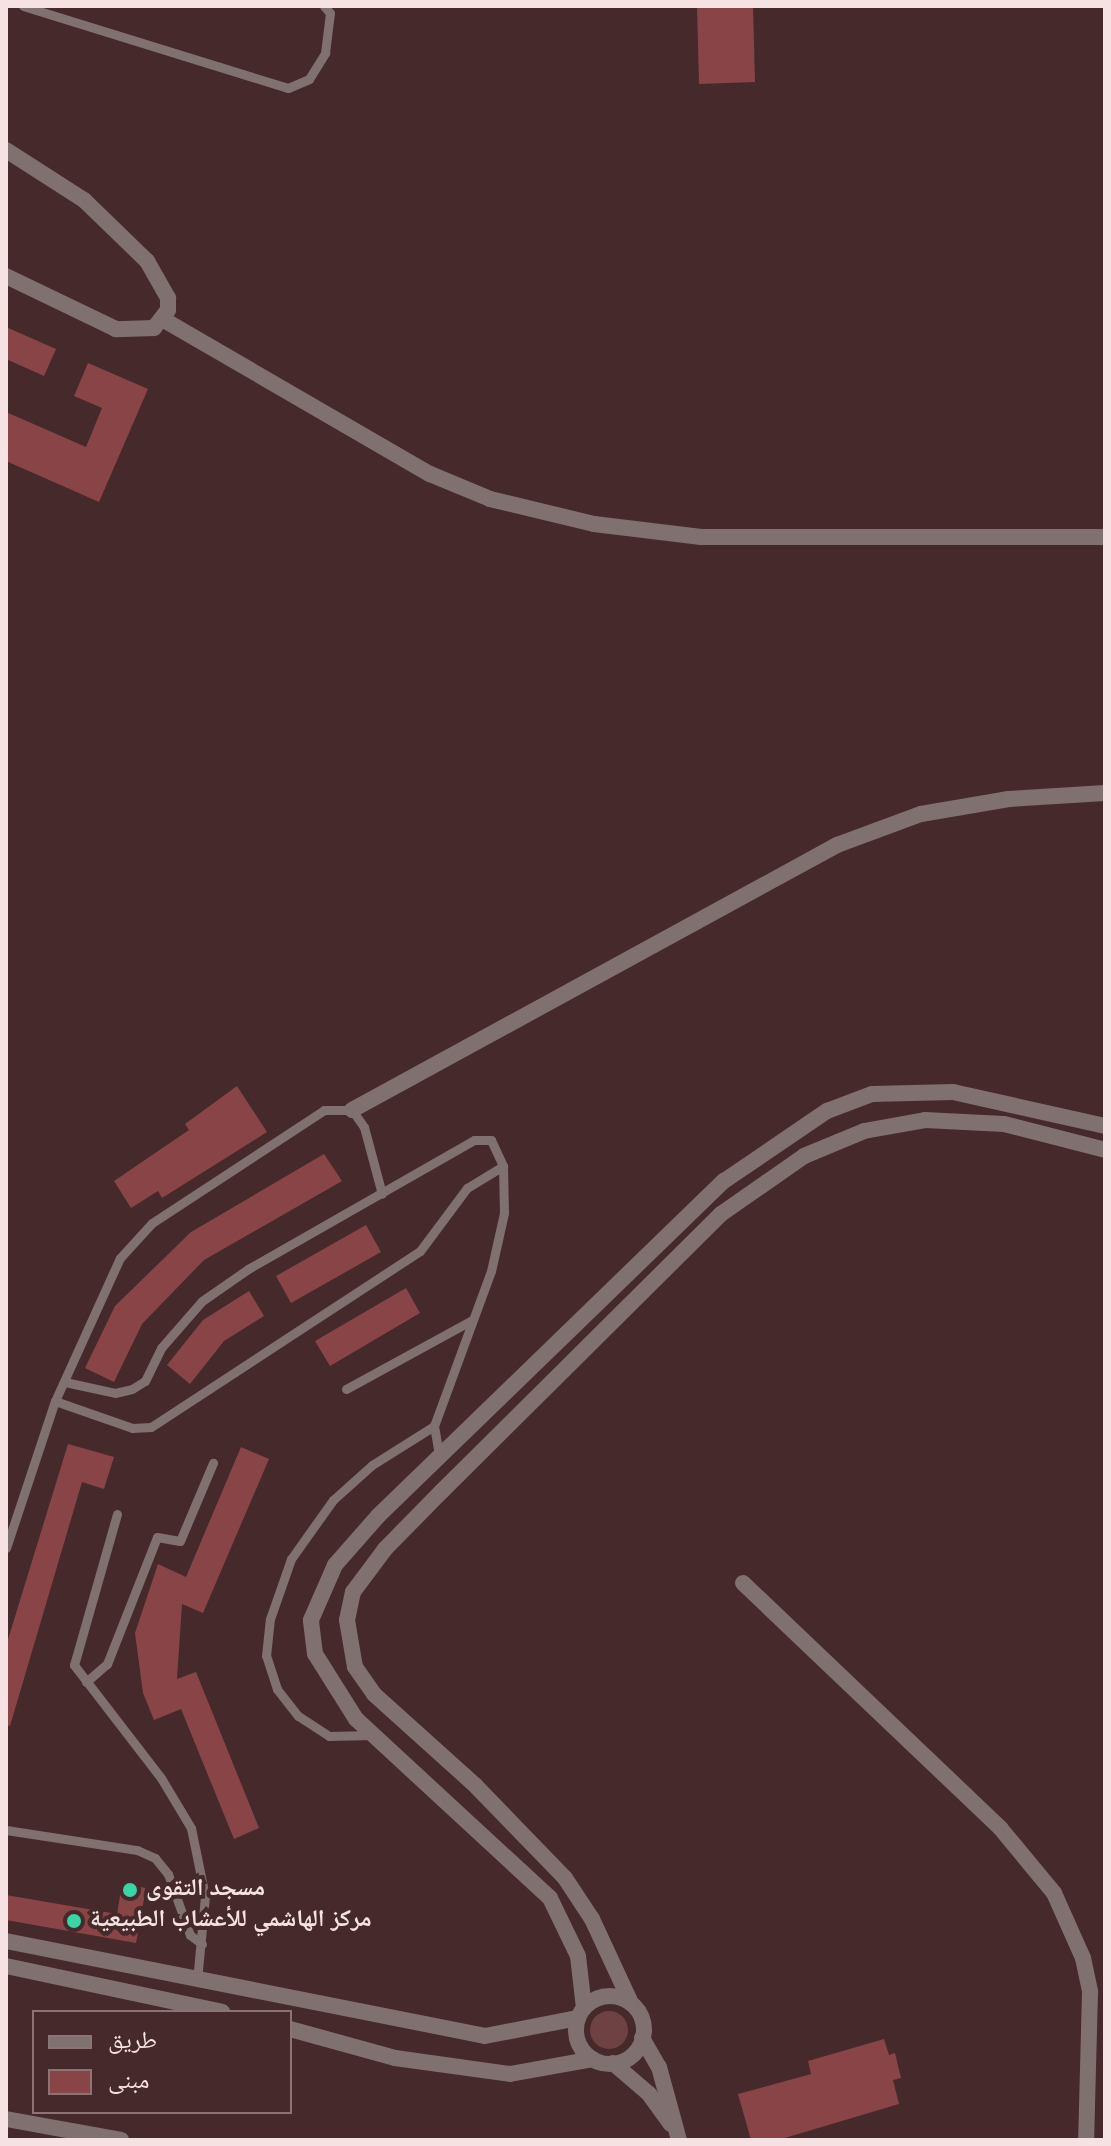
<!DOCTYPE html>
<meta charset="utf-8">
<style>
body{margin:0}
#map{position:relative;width:1111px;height:2146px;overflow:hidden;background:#46292a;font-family:Overpass,"Noto Naskh Arabic",sans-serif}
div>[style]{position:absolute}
.green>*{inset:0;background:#6e4243}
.round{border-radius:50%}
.building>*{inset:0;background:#894448}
.service>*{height:9px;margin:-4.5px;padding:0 4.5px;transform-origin:4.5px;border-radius:4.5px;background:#807070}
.minor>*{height:16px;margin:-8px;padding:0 8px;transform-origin:8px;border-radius:8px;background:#807070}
.tertiary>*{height:16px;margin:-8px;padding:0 8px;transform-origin:8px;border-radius:8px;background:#807070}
.tertiary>.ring{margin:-8px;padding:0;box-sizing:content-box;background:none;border:16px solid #807070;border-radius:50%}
.dots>*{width:22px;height:22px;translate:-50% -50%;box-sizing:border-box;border:4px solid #46292a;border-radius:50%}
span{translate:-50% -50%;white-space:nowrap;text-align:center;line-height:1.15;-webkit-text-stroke:8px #46292a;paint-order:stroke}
.poi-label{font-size:24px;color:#f6e2e2;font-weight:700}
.left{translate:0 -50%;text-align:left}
.frame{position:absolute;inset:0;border:8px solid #f6e2e2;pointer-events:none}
.legend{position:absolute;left:32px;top:2010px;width:260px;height:104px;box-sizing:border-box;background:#46292a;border:2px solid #8c7374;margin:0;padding:10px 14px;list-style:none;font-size:24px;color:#f6e2e2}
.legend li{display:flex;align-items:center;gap:16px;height:40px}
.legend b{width:40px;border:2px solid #8c7374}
</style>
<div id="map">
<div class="green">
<i class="round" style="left:590px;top:2011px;width:38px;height:38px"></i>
</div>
<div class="building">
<i style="clip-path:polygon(697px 6px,753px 6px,755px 82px,699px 84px)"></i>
<i style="clip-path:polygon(6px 327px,56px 349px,44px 376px,6px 359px)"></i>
<i style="clip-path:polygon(88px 363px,148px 389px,99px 502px,6px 461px,6px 412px,86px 447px,102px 408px,74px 396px)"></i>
<i style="clip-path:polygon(237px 1086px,267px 1132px,162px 1198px,158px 1191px,131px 1208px,114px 1181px,189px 1130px,185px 1124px)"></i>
<i style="clip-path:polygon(324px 1154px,342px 1181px,204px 1260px,142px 1324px,114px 1382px,85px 1368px,115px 1306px,191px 1232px)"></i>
<i style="clip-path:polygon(366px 1225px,381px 1252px,291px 1303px,276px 1276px)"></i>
<i style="clip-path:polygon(406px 1288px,420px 1313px,330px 1366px,315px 1341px)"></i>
<i style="clip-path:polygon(249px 1291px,264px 1316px,224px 1341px,190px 1384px,167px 1365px,203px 1320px)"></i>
<i style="clip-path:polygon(68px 1444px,114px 1457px,104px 1489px,82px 1482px,10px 1726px,6px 1725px,6px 1646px)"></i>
<i style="clip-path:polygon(241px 1447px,269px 1459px,203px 1613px,182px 1604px,177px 1679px,196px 1672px,259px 1828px,234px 1839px,181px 1709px,154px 1720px,143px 1693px,135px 1633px,158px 1564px,186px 1577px)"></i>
<i style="clip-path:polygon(122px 1884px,146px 1888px,136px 1943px,6px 1920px,6px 1895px,117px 1914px)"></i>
<i style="clip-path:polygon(884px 2039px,889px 2055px,895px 2053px,901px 2078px,893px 2080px,899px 2104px,778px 2140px,751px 2140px,738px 2094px,811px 2074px,808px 2061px)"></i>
</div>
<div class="service">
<i style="left:23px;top:6px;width:277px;rotate:17.2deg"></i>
<i style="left:288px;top:88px;width:23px;rotate:-23deg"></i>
<i style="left:309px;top:79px;width:31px;rotate:-58deg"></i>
<i style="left:325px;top:53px;width:40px;rotate:-82.9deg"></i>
<i style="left:330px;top:13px;width:9px;rotate:-131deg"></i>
<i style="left:65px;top:1382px;width:51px;rotate:12.4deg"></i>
<i style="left:115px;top:1393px;width:17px;rotate:-13deg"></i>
<i style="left:132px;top:1389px;width:15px;rotate:-32deg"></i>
<i style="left:145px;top:1381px;width:37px;rotate:-64deg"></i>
<i style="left:161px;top:1348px;width:62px;rotate:-48.9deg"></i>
<i style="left:202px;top:1301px;width:56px;rotate:-34.8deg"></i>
<i style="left:248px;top:1269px;width:260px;rotate:-29.7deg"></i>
<i style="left:474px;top:1140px;width:17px"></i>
<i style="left:491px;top:1140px;width:29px;rotate:65deg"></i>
<i style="left:503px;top:1166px;width:47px;rotate:88.8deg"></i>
<i style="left:504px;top:1213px;width:59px;rotate:102.6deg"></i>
<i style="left:491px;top:1271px;width:165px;rotate:110.2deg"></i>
<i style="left:434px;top:1426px;width:34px;rotate:80deg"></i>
<i style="left:346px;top:1389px;width:144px;rotate:-28.7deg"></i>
<i style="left:55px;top:1401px;width:82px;rotate:19.3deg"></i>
<i style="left:132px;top:1428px;width:19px;rotate:-3deg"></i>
<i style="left:151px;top:1427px;width:321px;rotate:-33.2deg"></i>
<i style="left:420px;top:1251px;width:79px;rotate:-53.3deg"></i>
<i style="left:467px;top:1188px;width:42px;rotate:-31.4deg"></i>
<i style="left:117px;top:1514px;width:157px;rotate:105.9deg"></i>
<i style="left:74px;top:1665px;width:143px;rotate:52.4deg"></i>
<i style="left:161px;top:1778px;width:58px;rotate:59deg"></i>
<i style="left:191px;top:1828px;width:69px;rotate:78.4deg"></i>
<i style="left:205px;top:1896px;width:84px;rotate:95.4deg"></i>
<i style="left:6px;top:1548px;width:155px;rotate:-71.6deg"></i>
<i style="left:55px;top:1401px;width:157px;rotate:-65.6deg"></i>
<i style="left:120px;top:1258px;width:47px;rotate:-47.6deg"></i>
<i style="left:152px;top:1223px;width:206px;rotate:-33.3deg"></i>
<i style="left:324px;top:1110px;width:28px"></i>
<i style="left:352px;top:1110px;width:21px;rotate:55deg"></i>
<i style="left:364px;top:1127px;width:69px;rotate:75deg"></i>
<i style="left:86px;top:1682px;width:28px;rotate:-41deg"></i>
<i style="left:107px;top:1664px;width:136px;rotate:-68.5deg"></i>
<i style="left:157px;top:1537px;width:23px;rotate:10deg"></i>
<i style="left:180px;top:1541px;width:85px;rotate:-67.1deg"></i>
<i style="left:372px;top:1735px;width:43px;rotate:178.7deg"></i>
<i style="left:329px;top:1736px;width:37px;rotate:-147deg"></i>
<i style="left:298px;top:1716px;width:34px;rotate:-128deg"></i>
<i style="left:277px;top:1689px;width:35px;rotate:-108deg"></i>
<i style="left:266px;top:1656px;width:37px;rotate:-84deg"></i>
<i style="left:270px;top:1619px;width:64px;rotate:-70.7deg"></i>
<i style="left:291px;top:1559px;width:72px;rotate:-54.6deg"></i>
<i style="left:333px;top:1500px;width:52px;rotate:-41.9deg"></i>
<i style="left:372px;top:1465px;width:73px;rotate:-32.2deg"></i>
<i style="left:6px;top:1830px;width:133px;rotate:8.7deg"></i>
<i style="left:137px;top:1850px;width:20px;rotate:24deg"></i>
<i style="left:155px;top:1858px;width:21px;rotate:51deg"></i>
<i style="left:168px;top:1874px;width:65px;rotate:70.2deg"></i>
<i style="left:190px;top:1935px;width:15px;rotate:37deg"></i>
</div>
<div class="minor">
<i style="left:6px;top:150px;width:93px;rotate:32.7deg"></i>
<i style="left:84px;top:200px;width:88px;rotate:44.1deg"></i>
<i style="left:147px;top:261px;width:43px;rotate:60.4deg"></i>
<i style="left:168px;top:298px;width:12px;rotate:90deg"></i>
<i style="left:168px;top:310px;width:23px;rotate:128deg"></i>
<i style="left:154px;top:328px;width:38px;rotate:178deg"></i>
<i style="left:116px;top:329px;width:122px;rotate:-154.3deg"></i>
<i style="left:164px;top:320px;width:307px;rotate:30.1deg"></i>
<i style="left:430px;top:474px;width:65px;rotate:22.6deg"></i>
<i style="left:490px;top:499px;width:107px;rotate:13.5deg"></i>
<i style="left:594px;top:524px;width:108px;rotate:6.9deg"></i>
<i style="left:701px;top:537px;width:404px"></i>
<i style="left:352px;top:1110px;width:553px;rotate:-28.65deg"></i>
<i style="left:837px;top:845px;width:90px;rotate:-20.3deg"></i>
<i style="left:921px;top:814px;width:89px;rotate:-9.7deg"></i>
<i style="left:1009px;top:799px;width:96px;rotate:-3.6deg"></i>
<i style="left:743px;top:1583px;width:356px;rotate:43.6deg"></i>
<i style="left:1001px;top:1829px;width:83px;rotate:50.4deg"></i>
<i style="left:1054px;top:1893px;width:71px;rotate:66deg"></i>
<i style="left:1083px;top:1958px;width:35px;rotate:78deg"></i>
<i style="left:1090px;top:1992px;width:148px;rotate:91.5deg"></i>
<i style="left:642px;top:2038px;width:34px;rotate:60deg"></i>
<i style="left:659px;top:2067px;width:76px;rotate:74.7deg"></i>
<i style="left:613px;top:2063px;width:48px;rotate:40.7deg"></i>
<i style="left:649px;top:2094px;width:37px;rotate:54deg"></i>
<i style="left:6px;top:2119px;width:117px;rotate:10.3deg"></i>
</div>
<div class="tertiary">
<i style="left:6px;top:1941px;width:488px;rotate:11.2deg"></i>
<i style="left:485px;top:2036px;width:95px;rotate:-11deg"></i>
<i style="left:6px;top:1966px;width:221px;rotate:12deg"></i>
<i class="ring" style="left:576px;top:1996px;width:52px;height:52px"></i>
<i style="left:631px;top:2003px;width:93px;rotate:-114.9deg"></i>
<i style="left:592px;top:1919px;width:49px;rotate:-123.4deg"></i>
<i style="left:565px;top:1878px;width:128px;rotate:-134.1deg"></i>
<i style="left:476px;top:1786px;width:137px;rotate:-138deg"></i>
<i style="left:374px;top:1694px;width:33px;rotate:-125deg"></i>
<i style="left:355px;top:1667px;width:48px;rotate:-99.7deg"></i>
<i style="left:347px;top:1620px;width:29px;rotate:-78deg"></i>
<i style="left:353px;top:1592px;width:54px;rotate:-53.3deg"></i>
<i style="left:385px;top:1549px;width:81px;rotate:-45.5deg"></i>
<i style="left:442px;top:1491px;width:393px;rotate:-44.8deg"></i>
<i style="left:721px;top:1214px;width:101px;rotate:-34.9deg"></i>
<i style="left:804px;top:1156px;width:65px;rotate:-22.6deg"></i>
<i style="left:864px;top:1131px;width:62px;rotate:-10.2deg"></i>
<i style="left:925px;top:1120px;width:79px;rotate:2.9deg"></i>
<i style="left:1004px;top:1124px;width:104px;rotate:14.4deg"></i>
<i style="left:584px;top:2008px;width:52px;rotate:-96.6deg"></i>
<i style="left:578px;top:1956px;width:64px;rotate:-115.8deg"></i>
<i style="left:550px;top:1898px;width:264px;rotate:-137.3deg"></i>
<i style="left:356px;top:1719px;width:77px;rotate:-122.2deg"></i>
<i style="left:315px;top:1654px;width:34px;rotate:-97deg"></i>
<i style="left:311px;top:1620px;width:60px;rotate:-66.4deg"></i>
<i style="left:335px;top:1565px;width:65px;rotate:-48.7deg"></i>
<i style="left:378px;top:1516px;width:482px;rotate:-44.1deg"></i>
<i style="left:724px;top:1181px;width:125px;rotate:-34.2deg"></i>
<i style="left:827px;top:1111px;width:48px;rotate:-20.7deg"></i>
<i style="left:872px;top:1094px;width:81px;rotate:-1.4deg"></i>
<i style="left:953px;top:1092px;width:156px;rotate:12.6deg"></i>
<i style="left:290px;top:2029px;width:109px;rotate:15.4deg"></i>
<i style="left:395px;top:2058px;width:116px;rotate:7.9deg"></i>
<i style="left:510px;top:2074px;width:84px;rotate:-10.2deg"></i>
</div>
<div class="dots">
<i style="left:130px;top:1890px;background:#3ad4a5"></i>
<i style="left:74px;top:1921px;background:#3ad4a5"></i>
</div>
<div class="poi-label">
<span class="left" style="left:146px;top:1890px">مسجد التقوى</span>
<span class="left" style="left:90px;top:1921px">مركز الهاشمي للأعشاب الطبيعية</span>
</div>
<div class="frame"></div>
<ul class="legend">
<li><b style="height:10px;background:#807070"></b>طريق</li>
<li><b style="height:22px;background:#894448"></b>مبنى</li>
</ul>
</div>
